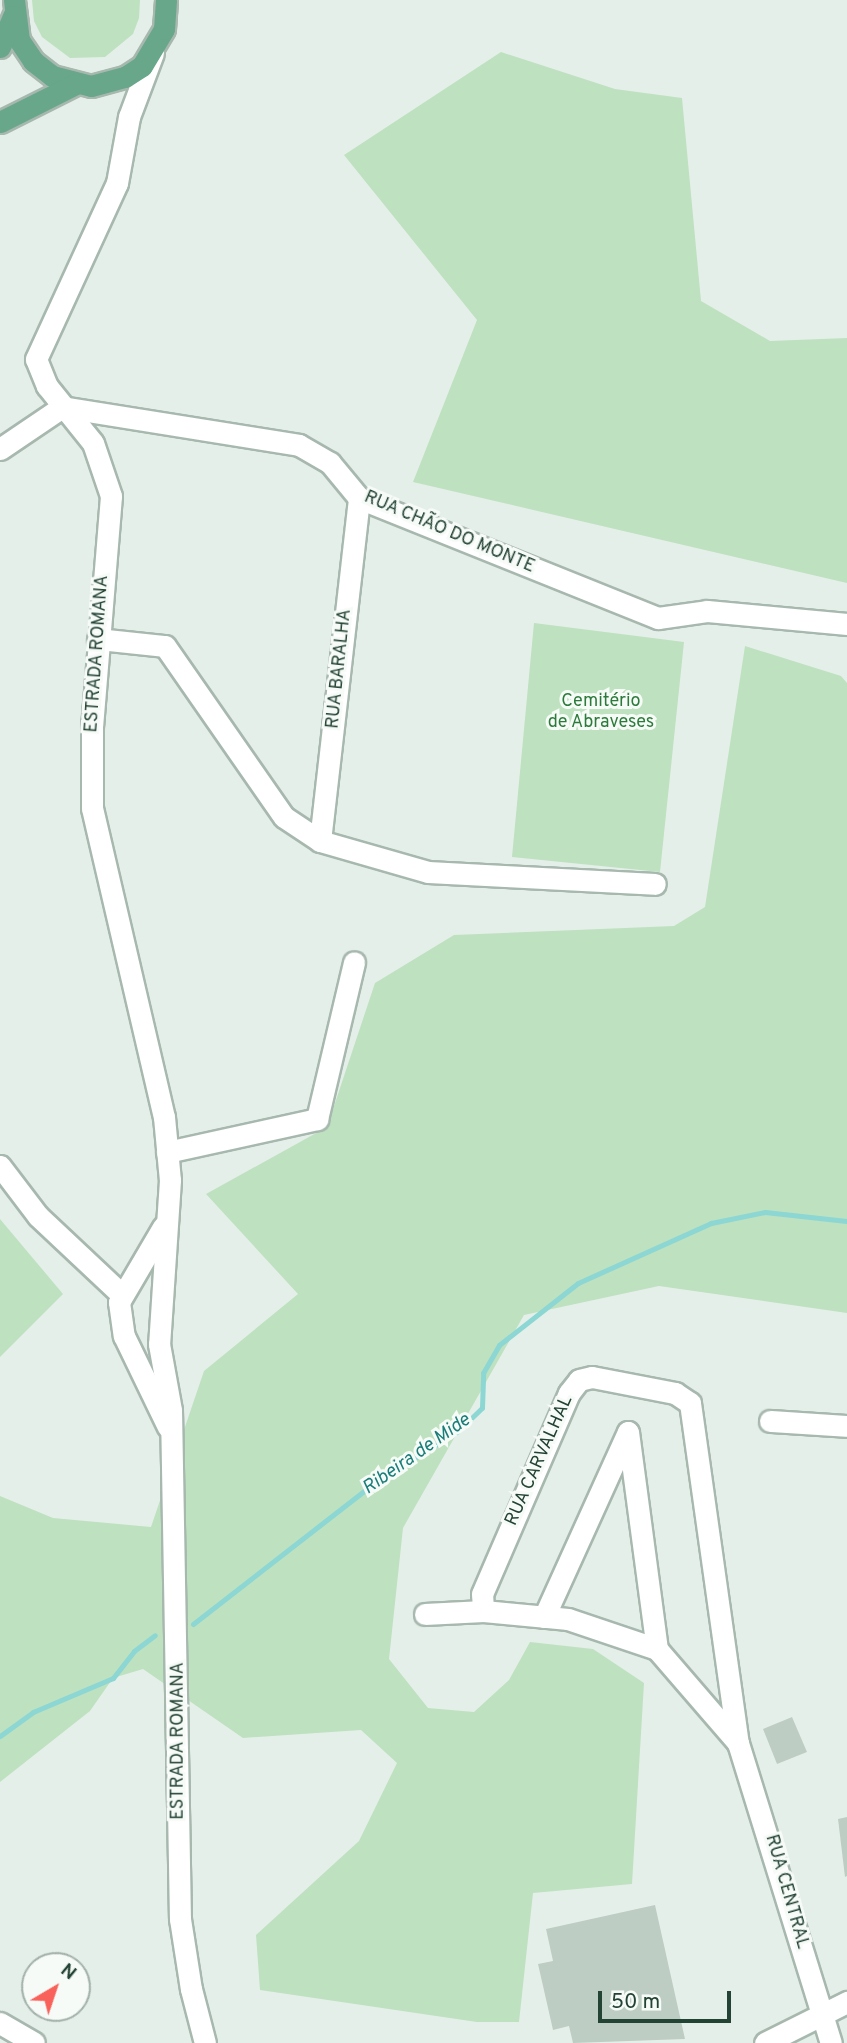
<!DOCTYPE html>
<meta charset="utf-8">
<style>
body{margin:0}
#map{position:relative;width:847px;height:2043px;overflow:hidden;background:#e5efe9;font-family:Overpass,sans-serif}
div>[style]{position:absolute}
.green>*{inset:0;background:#bee1c0}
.stream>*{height:5px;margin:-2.5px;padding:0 2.5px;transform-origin:2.5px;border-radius:2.5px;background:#8cd6d3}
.building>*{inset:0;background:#bdcdc4}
.roads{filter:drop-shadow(2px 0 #a7b8af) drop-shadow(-2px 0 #a7b8af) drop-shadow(0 2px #a7b8af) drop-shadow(0 -2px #a7b8af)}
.minor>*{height:21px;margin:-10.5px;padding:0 10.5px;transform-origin:10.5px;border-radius:10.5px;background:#fff}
.tertiary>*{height:21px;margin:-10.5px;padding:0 10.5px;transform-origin:10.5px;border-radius:10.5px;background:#fff}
.primary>*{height:21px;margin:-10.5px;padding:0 10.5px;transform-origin:10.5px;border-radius:10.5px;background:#68a78a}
span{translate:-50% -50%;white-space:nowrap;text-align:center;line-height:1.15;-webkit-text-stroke:6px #f7fbf8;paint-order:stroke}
.street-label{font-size:18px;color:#234334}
.park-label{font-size:18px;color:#2b7c3a}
.water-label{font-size:19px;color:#197d7a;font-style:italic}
.north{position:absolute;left:21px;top:1952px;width:70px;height:70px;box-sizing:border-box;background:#f7fbf8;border:2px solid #a2b1aa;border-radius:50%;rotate:39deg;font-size:19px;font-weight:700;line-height:28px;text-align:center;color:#234334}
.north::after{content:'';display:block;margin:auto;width:24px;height:32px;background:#f9625a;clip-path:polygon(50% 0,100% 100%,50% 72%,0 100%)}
.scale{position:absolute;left:598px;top:1991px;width:133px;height:32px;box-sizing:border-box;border:4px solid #234334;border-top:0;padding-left:9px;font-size:21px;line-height:24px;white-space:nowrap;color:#234334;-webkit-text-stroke:5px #f7fbf8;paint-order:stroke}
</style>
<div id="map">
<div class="green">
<i style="clip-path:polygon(32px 0,140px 0,139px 18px,133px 34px,105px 57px,70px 58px,42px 37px,34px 21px)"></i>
<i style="clip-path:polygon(501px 52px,615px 89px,682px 98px,701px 301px,770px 341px,847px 338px,847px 583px,413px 482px,477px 320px,344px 155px)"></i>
<i style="clip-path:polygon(534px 623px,684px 642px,660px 872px,512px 857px)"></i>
<i style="clip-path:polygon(745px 646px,841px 676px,847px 683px,847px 1313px,659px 1286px,524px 1315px,403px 1528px,389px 1659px,428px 1708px,474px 1712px,509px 1680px,530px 1642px,593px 1649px,644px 1683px,632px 1884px,533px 1893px,519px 2022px,477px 2022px,260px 1990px,256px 1935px,359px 1841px,397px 1763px,361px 1730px,243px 1738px,143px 1669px,113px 1678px,90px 1711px,0 1782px,0 1496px,53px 1518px,151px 1527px,204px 1371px,298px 1294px,206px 1194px,327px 1127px,375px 983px,454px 935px,674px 926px,705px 907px)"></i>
<i style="clip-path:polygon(0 1219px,63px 1294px,0 1357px)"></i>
</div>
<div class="stream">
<i style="left:193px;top:1624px;width:228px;rotate:-37.9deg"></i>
<i style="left:373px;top:1484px;width:100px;rotate:-31.9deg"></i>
<i style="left:458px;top:1431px;width:33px;rotate:-44deg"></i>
<i style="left:482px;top:1408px;width:35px;rotate:-88deg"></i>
<i style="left:483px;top:1373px;width:32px;rotate:-60deg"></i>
<i style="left:499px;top:1345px;width:100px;rotate:-38.1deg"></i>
<i style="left:578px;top:1283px;width:146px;rotate:-24.3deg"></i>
<i style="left:711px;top:1223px;width:55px;rotate:-11.5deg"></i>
<i style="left:765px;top:1212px;width:82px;rotate:6.3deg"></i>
<i style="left:0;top:1736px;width:41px;rotate:-36deg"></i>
<i style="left:33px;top:1712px;width:87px;rotate:-23deg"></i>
<i style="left:113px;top:1678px;width:34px;rotate:-52deg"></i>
<i style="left:134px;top:1651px;width:26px;rotate:-37deg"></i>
</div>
<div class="building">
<i style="clip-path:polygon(792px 1717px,807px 1752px,777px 1764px,763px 1729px)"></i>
<i style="clip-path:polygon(847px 1817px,847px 1876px,845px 1877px,838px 1819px)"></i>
<i style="clip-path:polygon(655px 1905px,685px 2039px,573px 2043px,569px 2026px,553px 2030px,538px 1964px,553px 1961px,546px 1929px)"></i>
</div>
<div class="roads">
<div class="minor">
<i style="left:0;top:449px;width:75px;rotate:-34.1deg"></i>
<i style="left:62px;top:407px;width:240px;rotate:9.1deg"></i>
<i style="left:299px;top:445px;width:36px;rotate:30deg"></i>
<i style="left:330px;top:463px;width:45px;rotate:50.4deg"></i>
<i style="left:359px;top:498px;width:322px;rotate:21.9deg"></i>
<i style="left:658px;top:618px;width:49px;rotate:-8.1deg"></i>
<i style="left:707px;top:611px;width:141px;rotate:5.3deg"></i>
<i style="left:98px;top:639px;width:67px;rotate:6deg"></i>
<i style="left:165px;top:646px;width:208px;rotate:55.2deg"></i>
<i style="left:284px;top:817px;width:43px;rotate:33.7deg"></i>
<i style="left:320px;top:841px;width:112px;rotate:16deg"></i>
<i style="left:428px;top:872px;width:227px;rotate:3deg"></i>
<i style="left:320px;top:841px;width:345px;rotate:-83.5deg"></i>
<i style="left:167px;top:1152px;width:154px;rotate:-12.4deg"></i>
<i style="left:317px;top:1119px;width:161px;rotate:-76.7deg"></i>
<i style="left:0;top:1166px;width:63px;rotate:52.8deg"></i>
<i style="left:38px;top:1216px;width:115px;rotate:43.2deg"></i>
<i style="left:770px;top:1421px;width:77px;rotate:3.7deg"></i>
<i style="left:628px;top:1432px;width:219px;rotate:82.4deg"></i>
<i style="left:425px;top:1614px;width:58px;rotate:-3deg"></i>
<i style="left:544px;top:1617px;width:203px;rotate:-65.6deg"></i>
<i style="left:738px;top:1743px;width:124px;rotate:-130.8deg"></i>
<i style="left:657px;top:1649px;width:94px;rotate:-161.4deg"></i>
<i style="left:568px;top:1619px;width:85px;rotate:-174.6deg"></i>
<i style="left:483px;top:1611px;width:17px;rotate:-93deg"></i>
<i style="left:482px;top:1594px;width:219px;rotate:-66.6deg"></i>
<i style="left:569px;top:1393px;width:16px;rotate:-52deg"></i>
<i style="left:579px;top:1380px;width:13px;rotate:-13deg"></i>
<i style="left:592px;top:1377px;width:85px;rotate:10.9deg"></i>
<i style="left:675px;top:1393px;width:18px;rotate:34deg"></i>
<i style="left:690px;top:1403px;width:343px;rotate:82deg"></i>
<i style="left:738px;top:1743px;width:314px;rotate:72.8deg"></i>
<i style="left:0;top:2023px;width:39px;rotate:30deg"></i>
<i style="left:765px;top:2043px;width:92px;rotate:-26.6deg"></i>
</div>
<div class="tertiary">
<i style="left:153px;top:53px;width:68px;rotate:110.6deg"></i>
<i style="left:129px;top:117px;width:67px;rotate:100.3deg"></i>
<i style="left:117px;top:183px;width:194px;rotate:114.7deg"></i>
<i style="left:36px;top:359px;width:29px;rotate:68deg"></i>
<i style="left:47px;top:386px;width:73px;rotate:51.1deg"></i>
<i style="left:93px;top:443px;width:56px;rotate:71.2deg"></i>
<i style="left:111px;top:496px;width:230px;rotate:94.7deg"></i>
<i style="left:92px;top:725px;width:83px;rotate:90deg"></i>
<i style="left:92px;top:808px;width:317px;rotate:76.9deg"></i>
<i style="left:164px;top:1117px;width:63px;rotate:84.6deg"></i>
<i style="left:170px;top:1180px;width:164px;rotate:93.8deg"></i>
<i style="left:159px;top:1344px;width:67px;rotate:79.7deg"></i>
<i style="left:171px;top:1410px;width:509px;rotate:88.99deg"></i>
<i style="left:180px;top:1919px;width:71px;rotate:81.1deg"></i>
<i style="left:191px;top:1989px;width:56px;rotate:75.5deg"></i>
<i style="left:163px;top:1227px;width:87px;rotate:120.4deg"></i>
<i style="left:119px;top:1302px;width:34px;rotate:82deg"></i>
<i style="left:124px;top:1336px;width:101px;rotate:64.2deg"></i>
</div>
<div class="primary">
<i style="left:14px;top:0;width:40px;rotate:82.9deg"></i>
<i style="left:19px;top:40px;width:25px;rotate:56deg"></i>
<i style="left:33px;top:61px;width:24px;rotate:38deg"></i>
<i style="left:52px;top:76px;width:40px;rotate:14.4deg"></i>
<i style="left:91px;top:86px;width:35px;rotate:-15deg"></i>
<i style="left:125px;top:77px;width:20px;rotate:-33deg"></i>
<i style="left:142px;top:66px;width:43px;rotate:-59.3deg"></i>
<i style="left:164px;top:29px;width:29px;rotate:-86deg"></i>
<i style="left:0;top:47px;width:34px;rotate:-67deg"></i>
<i style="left:0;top:122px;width:85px;rotate:-26.6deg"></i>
</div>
</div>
<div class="street-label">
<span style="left:449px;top:533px;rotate:23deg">RUA CHÃO DO MONTE</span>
<span style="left:98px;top:654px;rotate:-86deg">ESTRADA ROMANA</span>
<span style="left:340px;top:669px;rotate:-84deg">RUA BARALHA</span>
<span style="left:540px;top:1461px;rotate:-66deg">RUA CARVALHAL</span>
<span style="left:179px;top:1741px;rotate:-90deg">ESTRADA ROMANA</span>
<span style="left:786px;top:1892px;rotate:74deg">RUA CENTRAL</span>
</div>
<div class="park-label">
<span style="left:601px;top:713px">Cemitério<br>de Abraveses</span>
</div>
<div class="water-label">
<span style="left:417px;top:1455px;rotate:-35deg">Ribeira de Mide</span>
</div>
<div class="north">N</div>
<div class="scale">50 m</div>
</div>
